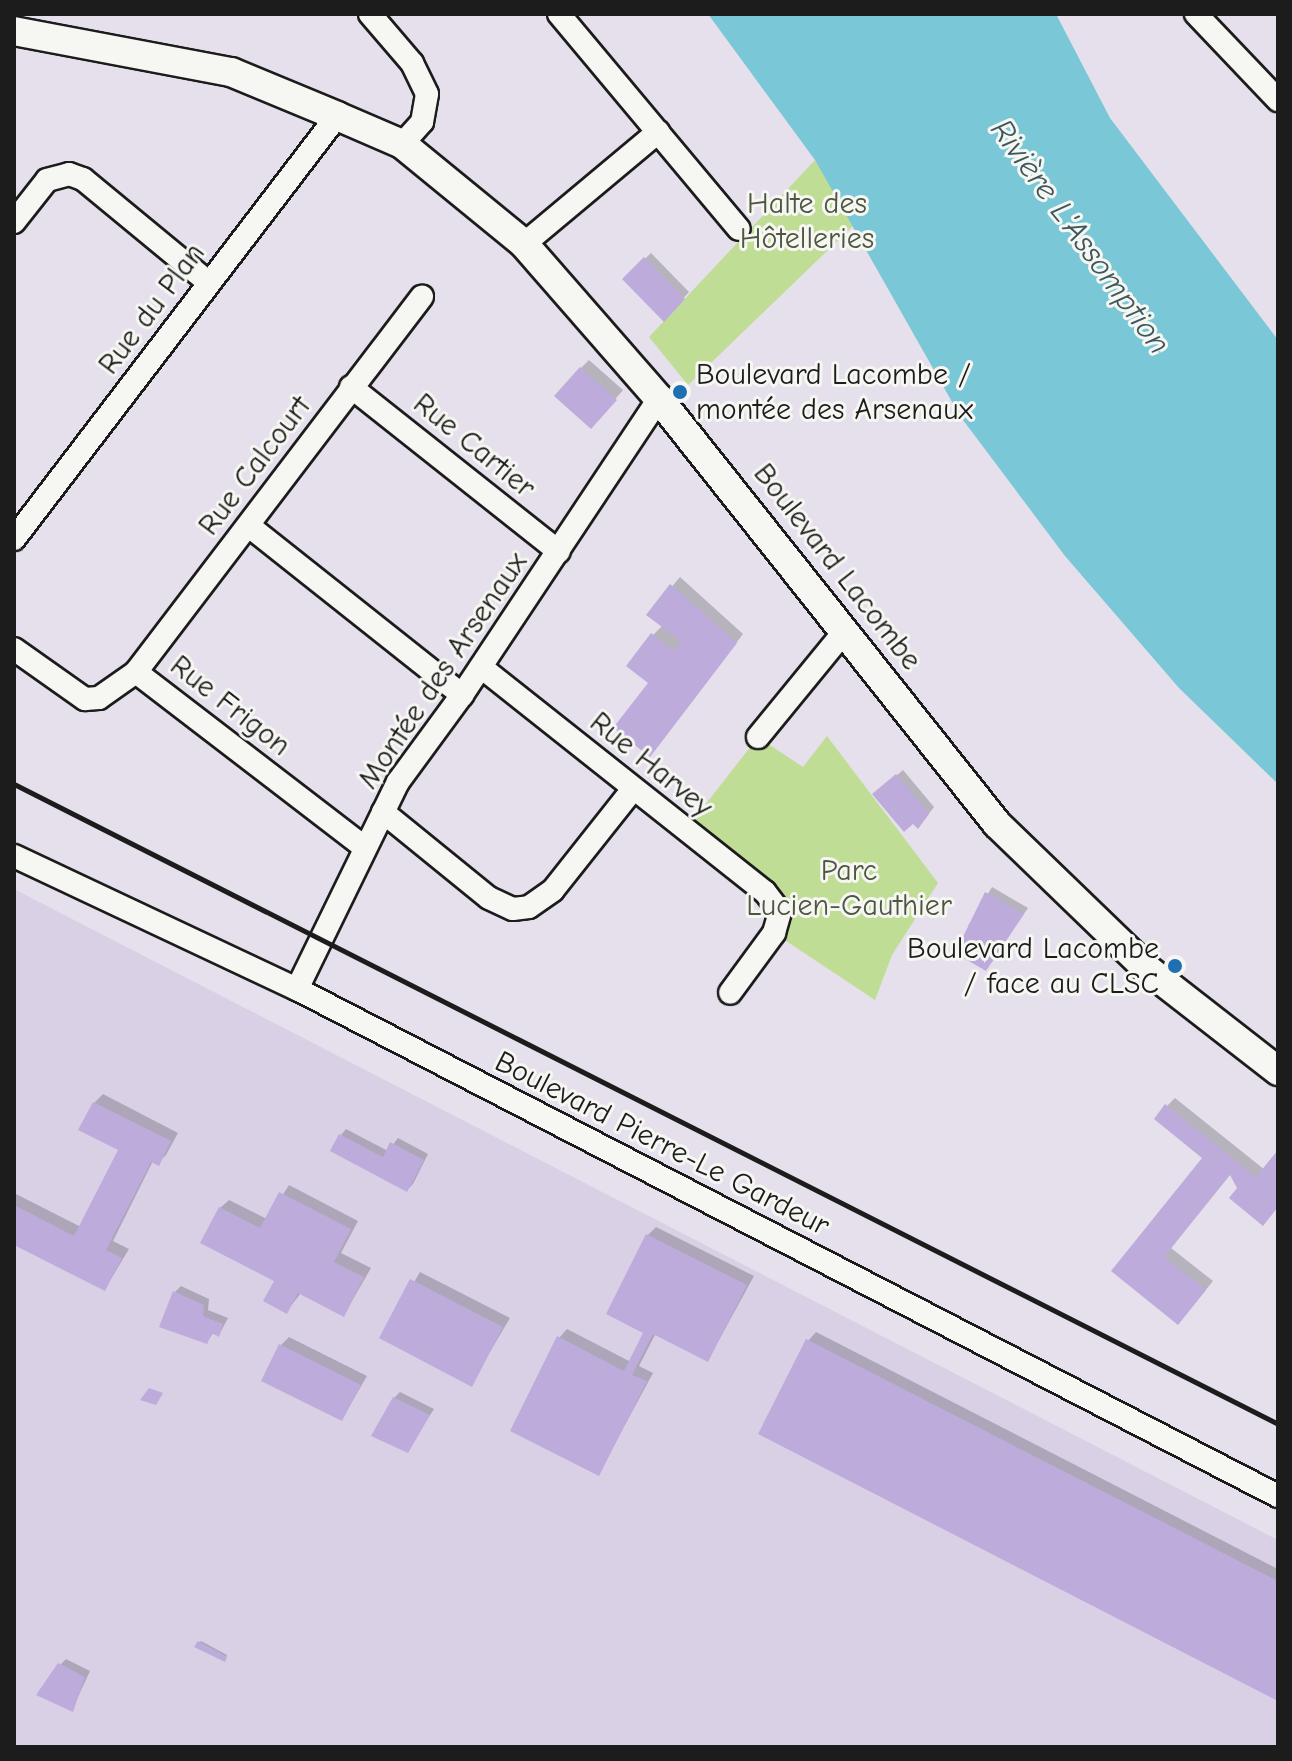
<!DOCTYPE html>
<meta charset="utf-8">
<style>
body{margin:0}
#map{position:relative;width:1292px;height:1761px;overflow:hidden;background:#e5e0eb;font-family:"Comic Neue",sans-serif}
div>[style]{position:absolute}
.built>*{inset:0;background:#d9d0e6}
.green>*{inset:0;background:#bfdd95}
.water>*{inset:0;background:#7ac8d7}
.shadow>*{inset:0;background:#0003}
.building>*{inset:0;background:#bcabdb}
.roads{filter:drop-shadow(2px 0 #1c1c1c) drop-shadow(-2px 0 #1c1c1c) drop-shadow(0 2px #1c1c1c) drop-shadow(0 -2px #1c1c1c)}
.minor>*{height:22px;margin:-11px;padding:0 11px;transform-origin:11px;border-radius:11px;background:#f6f6f2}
.major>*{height:28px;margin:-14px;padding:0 14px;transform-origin:14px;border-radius:14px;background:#f6f6f2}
.rail>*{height:5px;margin:-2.5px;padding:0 2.5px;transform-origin:2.5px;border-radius:2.5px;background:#1c1c1c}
.dots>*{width:22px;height:22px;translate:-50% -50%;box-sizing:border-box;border:4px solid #f6f6f2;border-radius:50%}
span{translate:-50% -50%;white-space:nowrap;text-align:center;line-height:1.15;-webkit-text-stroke:6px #f6f6f2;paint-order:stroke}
.park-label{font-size:30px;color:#4d5640}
.street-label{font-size:30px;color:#1c1c1c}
.poi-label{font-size:30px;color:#1c1c1c}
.left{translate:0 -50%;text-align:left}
.right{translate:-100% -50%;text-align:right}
.water-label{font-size:32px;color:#3d585d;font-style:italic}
.frame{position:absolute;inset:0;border:16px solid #1c1c1c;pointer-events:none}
</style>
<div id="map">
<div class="built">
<i style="clip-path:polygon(14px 889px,1278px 1540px,1278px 1747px,14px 1747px)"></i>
</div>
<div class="green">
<i style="clip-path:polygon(815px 160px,855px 224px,688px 385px,649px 337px)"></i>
<i style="clip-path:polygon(827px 736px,938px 883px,892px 955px,875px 1000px,774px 933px,780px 912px,684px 832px,758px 737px,803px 767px)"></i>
</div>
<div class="water">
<i style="clip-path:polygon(708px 14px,1056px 14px,1110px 118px,1278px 340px,1278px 784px,1179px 688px,1065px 556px,960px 416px,815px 160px)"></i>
</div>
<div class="shadow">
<i style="clip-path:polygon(651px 253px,689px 292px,664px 319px,624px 279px)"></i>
<i style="clip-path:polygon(589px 360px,623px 390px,599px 418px,581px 368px)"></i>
<i style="clip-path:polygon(680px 577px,743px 634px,658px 746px,651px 683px,653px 635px,663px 625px,649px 614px)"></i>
<i style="clip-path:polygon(903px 770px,934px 807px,924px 820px,881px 789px)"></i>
<i style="clip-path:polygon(992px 887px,1028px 908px,986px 968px,968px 926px)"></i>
<i style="clip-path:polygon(103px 1094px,178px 1133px,166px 1155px,158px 1163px,153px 1161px,113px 1241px,129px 1249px,105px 1289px,14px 1243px,14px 1193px,81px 1227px,121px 1149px,94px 1103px)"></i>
<i style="clip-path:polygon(1175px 1098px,1265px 1170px,1278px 1153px,1278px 1206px,1240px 1188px,1231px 1172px,1171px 1248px,1213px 1281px,1186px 1314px,1114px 1271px,1204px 1157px,1167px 1106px)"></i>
<i style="clip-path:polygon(346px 1129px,388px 1151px,398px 1138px,428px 1154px,413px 1184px,407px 1190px,341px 1135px)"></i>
<i style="clip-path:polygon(289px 1185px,358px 1221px,341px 1253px,371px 1268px,344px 1315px,301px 1293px,287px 1311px,277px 1280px,220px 1208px,229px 1200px,267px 1219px)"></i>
<i style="clip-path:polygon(656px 1227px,754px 1276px,708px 1360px,656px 1333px,639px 1366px,653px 1373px,599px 1473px,559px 1338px,567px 1329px,631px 1362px,646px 1332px,648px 1235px)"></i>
<i style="clip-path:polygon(420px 1272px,510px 1318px,471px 1384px,382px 1337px)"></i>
<i style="clip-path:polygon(181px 1286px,209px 1299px,208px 1310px,228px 1318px,219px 1335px,214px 1332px,207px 1342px,175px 1292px)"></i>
<i style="clip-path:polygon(816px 1332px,1278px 1569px,1278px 1699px,808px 1341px)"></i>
<i style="clip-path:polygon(289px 1337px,367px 1376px,342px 1419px,281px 1345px)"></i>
<i style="clip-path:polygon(400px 1392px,434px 1409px,407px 1451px,394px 1398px)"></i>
<i style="clip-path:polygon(201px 1641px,227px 1655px,225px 1660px,197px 1646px)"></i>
<i style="clip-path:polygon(66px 1659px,90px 1671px,72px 1710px,60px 1665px)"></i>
</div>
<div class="building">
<i style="clip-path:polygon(644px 257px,685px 299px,664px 322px,622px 279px)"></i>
<i style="clip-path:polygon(580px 367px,617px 400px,591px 429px,554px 396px)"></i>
<i style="clip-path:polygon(670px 584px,737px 643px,650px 757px,613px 728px,648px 683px,626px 666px,651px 633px,673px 651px,681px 641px,646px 615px)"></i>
<i style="clip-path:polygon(896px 774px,929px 814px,918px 829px,913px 824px,904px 832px,872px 794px)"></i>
<i style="clip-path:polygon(985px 892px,1024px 914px,986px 971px,955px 953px)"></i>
<i style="clip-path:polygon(93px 1102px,171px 1141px,159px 1166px,151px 1162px,106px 1250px,122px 1258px,105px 1291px,14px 1245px,14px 1205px,74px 1236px,118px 1150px,78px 1130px)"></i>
<i style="clip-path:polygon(1165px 1104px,1256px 1177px,1278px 1150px,1278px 1207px,1263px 1226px,1229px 1198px,1237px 1188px,1230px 1175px,1164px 1257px,1206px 1290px,1178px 1325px,1111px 1271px,1202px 1158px,1154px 1119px)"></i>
<i style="clip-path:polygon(339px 1134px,383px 1157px,390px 1142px,424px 1160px,407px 1192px,330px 1151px)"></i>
<i style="clip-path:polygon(279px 1192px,351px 1229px,334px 1262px,364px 1277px,344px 1317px,298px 1293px,287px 1314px,263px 1301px,274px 1281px,200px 1243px,219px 1207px,260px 1228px)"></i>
<i style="clip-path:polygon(646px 1234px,747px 1285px,708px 1362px,653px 1334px,632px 1375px,647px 1381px,599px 1476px,510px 1431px,557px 1336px,624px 1371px,643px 1333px,606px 1314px)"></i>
<i style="clip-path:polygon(410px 1279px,503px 1327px,472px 1387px,379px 1338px)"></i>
<i style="clip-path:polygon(173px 1291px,204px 1305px,203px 1316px,223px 1324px,219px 1337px,212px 1333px,207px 1344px,159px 1327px)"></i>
<i style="clip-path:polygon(806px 1339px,1278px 1581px,1278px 1701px,758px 1434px)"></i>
<i style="clip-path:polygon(279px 1344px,361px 1385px,342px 1421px,261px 1381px)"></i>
<i style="clip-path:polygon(149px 1388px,163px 1393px,156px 1405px,140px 1400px)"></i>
<i style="clip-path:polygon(393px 1397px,430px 1415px,408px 1453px,371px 1436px)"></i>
<i style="clip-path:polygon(198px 1641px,227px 1657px,225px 1662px,194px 1647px)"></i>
<i style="clip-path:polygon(58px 1663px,85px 1677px,73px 1712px,36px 1695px)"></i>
</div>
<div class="roads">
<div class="minor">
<i style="left:370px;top:14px;width:65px;rotate:49.4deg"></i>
<i style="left:412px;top:63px;width:34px;rotate:64deg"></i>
<i style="left:427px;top:94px;width:28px;rotate:100deg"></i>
<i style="left:422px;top:122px;width:30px;rotate:132deg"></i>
<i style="left:559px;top:14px;width:280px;rotate:50.1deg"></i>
<i style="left:1196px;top:14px;width:119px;rotate:46.4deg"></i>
<i style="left:14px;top:222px;width:53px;rotate:-51.8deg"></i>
<i style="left:47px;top:180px;width:23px;rotate:-15deg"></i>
<i style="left:69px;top:174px;width:15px;rotate:20deg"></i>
<i style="left:83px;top:179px;width:163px;rotate:39.5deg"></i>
<i style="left:524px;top:244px;width:175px;rotate:-39.9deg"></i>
<i style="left:351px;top:387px;width:265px;rotate:38.4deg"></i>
<i style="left:249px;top:526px;width:272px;rotate:38.4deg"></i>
<i style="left:14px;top:539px;width:532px;rotate:-52.63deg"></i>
<i style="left:14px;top:649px;width:87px;rotate:35.2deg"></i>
<i style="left:85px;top:699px;width:14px;rotate:-4deg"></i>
<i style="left:99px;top:698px;width:45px;rotate:-35.1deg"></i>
<i style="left:136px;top:672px;width:289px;rotate:37.5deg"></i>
<i style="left:481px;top:667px;width:362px;rotate:38.4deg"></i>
<i style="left:765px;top:892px;width:25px;rotate:53deg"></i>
<i style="left:780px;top:912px;width:22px;rotate:106deg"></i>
<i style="left:774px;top:933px;width:74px;rotate:126.3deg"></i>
<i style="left:136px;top:672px;width:472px;rotate:-52.7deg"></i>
<i style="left:758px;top:737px;width:136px;rotate:-50.7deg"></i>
<i style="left:383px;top:812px;width:136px;rotate:39.1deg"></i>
<i style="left:489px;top:898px;width:26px;rotate:25deg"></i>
<i style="left:513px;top:909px;width:16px;rotate:-7deg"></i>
<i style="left:529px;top:907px;width:29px;rotate:-35deg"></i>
<i style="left:553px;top:890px;width:129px;rotate:-51.6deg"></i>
<i style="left:14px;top:856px;width:313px;rotate:25.2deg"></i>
<i style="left:297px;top:989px;width:1104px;rotate:27.33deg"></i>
<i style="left:297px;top:989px;width:230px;rotate:-64deg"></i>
<i style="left:398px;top:782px;width:108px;rotate:-53.7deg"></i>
<i style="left:462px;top:695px;width:356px;rotate:-56.4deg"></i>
</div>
<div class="major">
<i style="left:14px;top:31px;width:221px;rotate:10.7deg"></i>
<i style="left:231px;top:72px;width:115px;rotate:22.5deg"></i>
<i style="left:337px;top:116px;width:71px;rotate:23.3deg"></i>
<i style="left:402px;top:144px;width:158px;rotate:39.3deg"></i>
<i style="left:524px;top:244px;width:206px;rotate:48.9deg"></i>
<i style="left:659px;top:399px;width:543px;rotate:51.5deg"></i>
<i style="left:997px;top:824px;width:209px;rotate:44deg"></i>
<i style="left:1147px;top:969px;width:166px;rotate:37.9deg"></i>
</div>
</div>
<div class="rail">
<i style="left:14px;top:784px;width:1417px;rotate:26.85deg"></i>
</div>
<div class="dots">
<i style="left:680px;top:392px;background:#1f6fb2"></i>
<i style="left:1175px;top:966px;background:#1f6fb2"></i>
</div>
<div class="park-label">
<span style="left:807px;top:221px">Halte des<br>Hôtelleries</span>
<span style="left:849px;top:888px">Parc<br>Lucien-Gauthier</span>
</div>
<div class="street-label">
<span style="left:152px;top:309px;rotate:-53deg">Rue du Plan</span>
<span style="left:474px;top:446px;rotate:39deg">Rue Cartier</span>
<span style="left:255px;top:466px;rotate:-53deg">Rue Calcourt</span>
<span style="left:837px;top:567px;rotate:52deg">Boulevard Lacombe</span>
<span style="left:443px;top:671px;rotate:-56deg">Montée des Arsenaux</span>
<span style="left:230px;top:706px;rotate:38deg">Rue Frigon</span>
<span style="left:651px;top:765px;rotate:39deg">Rue Harvey</span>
<span style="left:662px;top:1144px;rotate:27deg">Boulevard Pierre-Le Gardeur</span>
</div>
<div class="poi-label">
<span class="left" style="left:696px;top:392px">Boulevard Lacombe /<br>montée des Arsenaux</span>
<span class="right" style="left:1159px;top:966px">Boulevard Lacombe<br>/ face au CLSC</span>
</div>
<div class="water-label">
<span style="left:1080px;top:237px;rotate:54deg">Rivière L'Assomption</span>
</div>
<div class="frame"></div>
</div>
